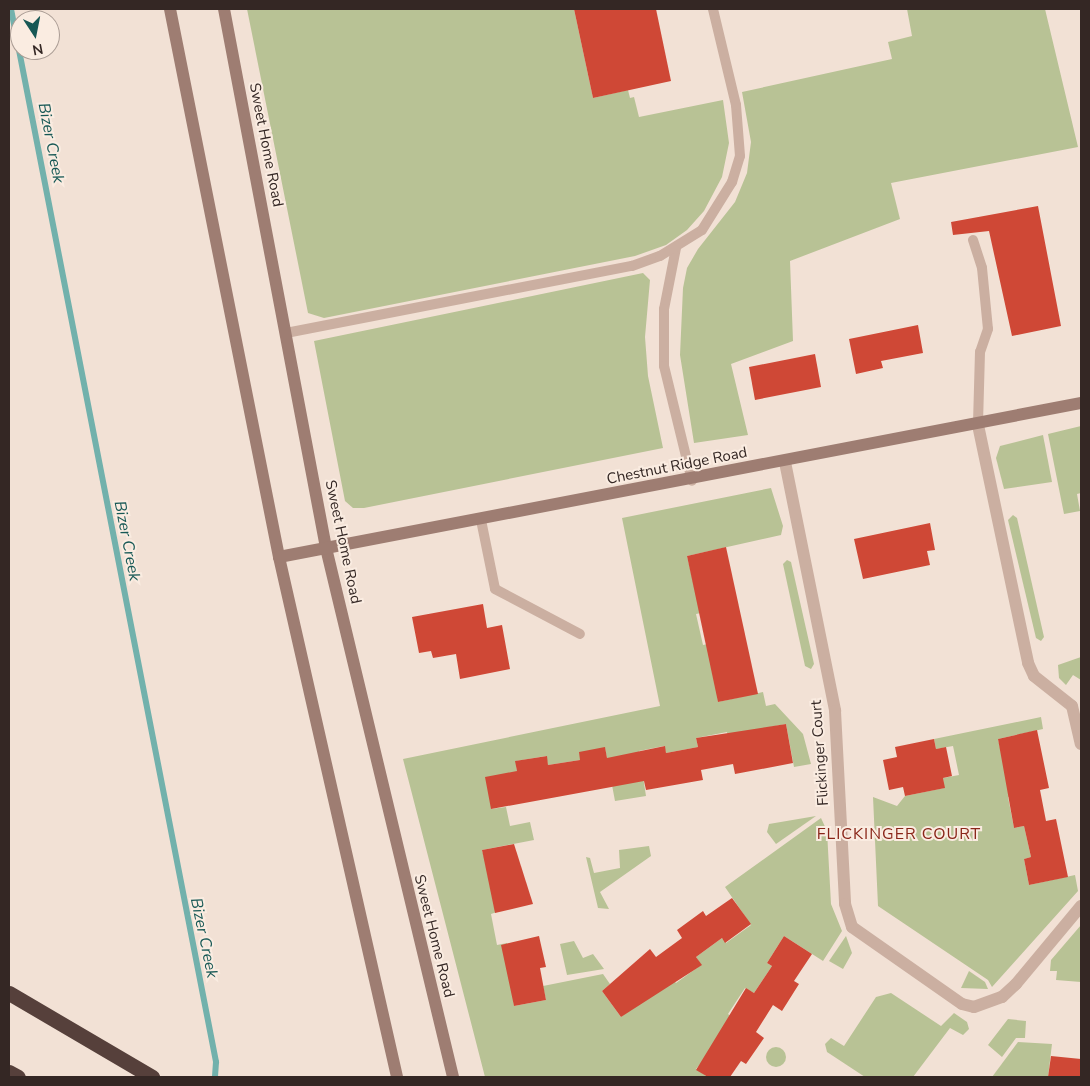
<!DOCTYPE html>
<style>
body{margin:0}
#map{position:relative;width:1090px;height:1086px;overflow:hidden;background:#f2e1d5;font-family:"Nunito Sans",sans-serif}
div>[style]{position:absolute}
.green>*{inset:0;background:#b8c295}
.round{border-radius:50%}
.stream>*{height:6px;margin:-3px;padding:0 3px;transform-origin:3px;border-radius:3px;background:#72b1ac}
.building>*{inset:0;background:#cf4836}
.lane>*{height:10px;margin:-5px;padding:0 5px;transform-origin:5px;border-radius:5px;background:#cbafa1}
.street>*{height:12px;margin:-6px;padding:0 6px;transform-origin:6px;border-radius:6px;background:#cbafa1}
.secondary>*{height:12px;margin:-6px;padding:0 6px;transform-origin:6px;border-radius:6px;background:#9e7d72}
.highway>*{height:15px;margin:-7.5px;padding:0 7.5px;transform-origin:7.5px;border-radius:7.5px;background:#56403b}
span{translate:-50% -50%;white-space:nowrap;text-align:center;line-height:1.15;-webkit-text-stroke:4px #faece1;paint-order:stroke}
.street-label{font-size:15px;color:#342724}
.water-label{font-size:16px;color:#175855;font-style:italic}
.neighbourhood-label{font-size:16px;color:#892518;letter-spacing:1px}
.frame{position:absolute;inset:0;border:10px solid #342724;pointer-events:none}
.north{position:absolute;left:10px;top:10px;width:50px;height:50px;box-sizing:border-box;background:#faece1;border:1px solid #ab9d95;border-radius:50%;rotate:169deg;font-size:14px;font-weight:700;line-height:20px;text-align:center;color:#342724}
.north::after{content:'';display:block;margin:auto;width:18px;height:22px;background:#175855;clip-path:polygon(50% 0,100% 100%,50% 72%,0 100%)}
</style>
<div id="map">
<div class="green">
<i style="clip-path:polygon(247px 9px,574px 9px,593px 98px,628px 90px,630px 98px,634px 97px,639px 117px,723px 100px,729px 143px,722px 177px,704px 211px,687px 230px,666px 245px,635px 256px,324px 318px,308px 313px)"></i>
<i style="clip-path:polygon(907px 9px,1045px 9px,1078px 147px,891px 183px,900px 219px,790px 261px,793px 341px,731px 364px,748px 435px,694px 443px,680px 355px,683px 288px,687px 268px,698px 249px,735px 202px,747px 173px,751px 142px,742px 92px,892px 59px,888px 42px,912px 36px)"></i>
<i style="clip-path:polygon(643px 273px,650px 280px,645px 337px,648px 376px,663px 448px,364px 508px,353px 508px,345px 501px,314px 341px)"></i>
<i style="clip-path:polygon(1081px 426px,1081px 493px,1077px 494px,1080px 511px,1064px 514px,1048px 434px)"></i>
<i style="clip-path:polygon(1043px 435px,1052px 482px,1004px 489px,996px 458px,1000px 446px)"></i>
<i style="clip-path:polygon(771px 488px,783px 526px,781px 535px,687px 556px,693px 581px,706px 612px,696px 614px,703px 645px,713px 643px,718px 702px,763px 692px,766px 706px,775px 704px,803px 734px,811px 764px,794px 767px,786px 724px,760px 729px,729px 742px,727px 732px,696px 738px,698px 747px,666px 753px,664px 746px,639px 751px,646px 796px,615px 801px,605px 748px,580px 760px,548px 765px,546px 756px,516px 761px,517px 771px,491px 809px,506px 807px,510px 826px,530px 822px,534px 840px,482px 850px,500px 911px,491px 914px,497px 945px,507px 943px,514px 1006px,546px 1000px,543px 986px,603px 974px,610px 984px,602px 991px,621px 1017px,670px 976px,676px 983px,701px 965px,696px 957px,722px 938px,726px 943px,751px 925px,725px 887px,821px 818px,827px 831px,831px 904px,842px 931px,823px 961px,784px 936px,767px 963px,772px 966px,754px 993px,745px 988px,728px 1014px,736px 1020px,696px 1069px,708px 1077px,485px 1077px,403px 759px,660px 706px,622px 518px)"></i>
<i style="clip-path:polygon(1013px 515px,1017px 518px,1044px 637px,1041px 641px,1036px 638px,1008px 520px)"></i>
<i style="clip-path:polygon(787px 560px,791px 562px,814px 664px,811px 669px,805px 666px,783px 564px)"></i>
<i style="clip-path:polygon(1081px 657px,1081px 680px,1073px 675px,1066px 685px,1059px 678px,1058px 665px)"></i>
<i style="clip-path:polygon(1041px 717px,1043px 729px,998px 739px,1004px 765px,1017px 795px,1008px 797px,1014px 828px,1024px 826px,1031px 857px,1024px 859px,1029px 885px,1075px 875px,1078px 891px,992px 987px,988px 980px,878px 906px,873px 797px,897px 806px,905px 796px,944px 788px,943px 778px,959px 775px,953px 746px,936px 749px,934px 739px)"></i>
<i style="clip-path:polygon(816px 816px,776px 844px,767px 832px,769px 824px)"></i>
<i style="clip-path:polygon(649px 846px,651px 856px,600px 892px,609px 909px,598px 908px,586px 857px,590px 858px,594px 873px,620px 868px,619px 850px)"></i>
<i style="clip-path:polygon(1081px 925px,1081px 982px,1056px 980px,1057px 971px,1050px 971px,1051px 960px)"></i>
<i style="clip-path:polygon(846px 936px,852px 953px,843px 969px,829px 961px)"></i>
<i style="clip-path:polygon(574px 941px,583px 958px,593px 954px,604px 969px,567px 975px,560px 944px)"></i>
<i style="clip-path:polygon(969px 971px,985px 982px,988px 989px,961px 988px)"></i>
<i style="clip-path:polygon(891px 993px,941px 1026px,954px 1013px,967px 1022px,969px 1029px,963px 1035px,950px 1028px,913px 1077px,865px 1077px,827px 1052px,825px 1044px,831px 1038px,844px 1046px,876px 997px)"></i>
<i style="clip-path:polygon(1008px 1019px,1026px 1021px,1025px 1038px,1016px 1038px,1002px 1057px,988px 1045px)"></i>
<i style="clip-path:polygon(1018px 1042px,1052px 1044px,1048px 1077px,992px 1077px)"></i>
<i class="round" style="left:766px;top:1047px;width:20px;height:20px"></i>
</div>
<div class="stream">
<i style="left:11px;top:9px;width:1073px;rotate:78.98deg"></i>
<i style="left:216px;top:1062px;width:15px;rotate:94deg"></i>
</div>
<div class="building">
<i style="clip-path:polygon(574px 9px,656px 9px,671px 81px,593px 98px)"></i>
<i style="clip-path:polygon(1038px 206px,1061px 326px,1012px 336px,989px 231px,953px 235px,951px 222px)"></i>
<i style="clip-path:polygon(918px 325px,923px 353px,881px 361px,883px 368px,856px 374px,849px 339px)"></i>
<i style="clip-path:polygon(815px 354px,821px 387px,755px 400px,749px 367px)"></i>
<i style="clip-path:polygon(930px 523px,935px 550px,927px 551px,930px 565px,863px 579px,854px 539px)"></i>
<i style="clip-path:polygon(726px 547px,758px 694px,718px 702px,687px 556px)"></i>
<i style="clip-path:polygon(483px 604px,487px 628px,502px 625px,510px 669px,460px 679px,456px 654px,433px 658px,431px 651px,419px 653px,412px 617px)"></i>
<i style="clip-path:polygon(786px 724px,793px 763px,735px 774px,733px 764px,701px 770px,703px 780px,646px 790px,644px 781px,491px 809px,485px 777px,517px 771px,515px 761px,547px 756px,548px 765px,580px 760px,579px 752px,605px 747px,607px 758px,665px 746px,666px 753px,698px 747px,696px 738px)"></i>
<i style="clip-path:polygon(1037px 730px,1049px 788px,1040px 790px,1046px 821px,1056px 819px,1068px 877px,1029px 885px,1024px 859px,1031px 857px,1024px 826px,1014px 828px,998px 739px)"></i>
<i style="clip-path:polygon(934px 739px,936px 749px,946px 747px,952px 776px,943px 778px,945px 788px,905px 796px,903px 787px,889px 790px,883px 760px,897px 757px,895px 747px)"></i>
<i style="clip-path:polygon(514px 844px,533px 904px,495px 913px,482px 850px)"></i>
<i style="clip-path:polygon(732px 898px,751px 924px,725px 943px,722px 938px,696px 957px,702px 965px,621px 1017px,602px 991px,650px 949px,656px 957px,682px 938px,677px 930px,703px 911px,706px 916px)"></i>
<i style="clip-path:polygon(539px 936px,546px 967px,540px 968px,546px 1000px,514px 1006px,501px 945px)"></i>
<i style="clip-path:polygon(784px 936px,812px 954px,794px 981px,799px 984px,782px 1011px,773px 1005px,756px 1032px,764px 1038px,746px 1064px,741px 1061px,730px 1077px,708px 1077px,696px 1070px,746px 988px,754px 993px,772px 966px,767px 963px)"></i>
<i style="clip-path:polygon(1051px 1056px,1081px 1059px,1081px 1077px,1048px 1077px)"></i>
</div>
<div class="lane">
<i style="left:973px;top:240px;width:29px;rotate:72deg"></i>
<i style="left:982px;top:268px;width:61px;rotate:84.4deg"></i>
<i style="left:988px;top:329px;width:24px;rotate:109deg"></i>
<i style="left:980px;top:352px;width:73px;rotate:91.6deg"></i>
<i style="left:676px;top:248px;width:62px;rotate:101.1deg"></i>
<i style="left:664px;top:309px;width:57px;rotate:90deg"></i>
<i style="left:664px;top:366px;width:118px;rotate:76.3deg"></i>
<i style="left:286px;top:333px;width:352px;rotate:-11deg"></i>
<i style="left:632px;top:266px;width:30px;rotate:-20deg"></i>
<i style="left:660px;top:256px;width:49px;rotate:-31.8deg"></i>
<i style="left:702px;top:230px;width:57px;rotate:-58deg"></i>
<i style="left:732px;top:182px;width:27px;rotate:-73deg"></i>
<i style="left:740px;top:156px;width:51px;rotate:-94.5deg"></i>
<i style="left:736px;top:105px;width:99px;rotate:-103.5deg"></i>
<i style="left:481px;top:520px;width:70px;rotate:78.5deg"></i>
<i style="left:495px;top:589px;width:96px;rotate:27.9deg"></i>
</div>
<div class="street">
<i style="left:978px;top:425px;width:243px;rotate:78.1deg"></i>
<i style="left:1028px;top:663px;width:14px;rotate:65deg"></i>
<i style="left:1034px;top:676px;width:48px;rotate:38.3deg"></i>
<i style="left:1072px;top:706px;width:39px;rotate:77deg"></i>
<i style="left:785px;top:462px;width:254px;rotate:78.6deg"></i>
<i style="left:835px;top:711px;width:193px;rotate:87deg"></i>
<i style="left:845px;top:904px;width:24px;rotate:73deg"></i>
<i style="left:852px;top:927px;width:134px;rotate:35deg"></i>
<i style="left:962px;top:1004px;width:12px;rotate:14deg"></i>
<i style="left:974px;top:1007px;width:30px;rotate:-20deg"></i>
<i style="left:1002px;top:997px;width:19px;rotate:-43deg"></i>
<i style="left:1016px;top:984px;width:102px;rotate:-50.2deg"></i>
</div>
<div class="secondary">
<i style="left:170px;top:9px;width:559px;rotate:78.75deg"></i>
<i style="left:279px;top:557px;width:533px;rotate:77.21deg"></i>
<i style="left:224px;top:9px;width:549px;rotate:79.28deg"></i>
<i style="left:326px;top:548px;width:544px;rotate:76.5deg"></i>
<i style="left:279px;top:557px;width:817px;rotate:-10.87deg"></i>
</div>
<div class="highway">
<i style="left:9px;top:993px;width:166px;rotate:30.4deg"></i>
<i style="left:9px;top:1072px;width:10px;rotate:29deg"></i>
</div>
<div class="street-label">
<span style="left:266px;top:145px;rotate:79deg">Sweet Home Road</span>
<span style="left:677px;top:466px;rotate:-11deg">Chestnut Ridge Road</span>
<span style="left:343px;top:542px;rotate:78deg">Sweet Home Road</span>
<span style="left:820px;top:753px;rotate:-94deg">Flickinger Court</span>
<span style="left:434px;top:936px;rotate:76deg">Sweet Home Road</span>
</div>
<div class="water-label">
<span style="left:51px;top:143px;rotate:79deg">Bizer Creek</span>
<span style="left:127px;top:541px;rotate:79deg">Bizer Creek</span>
<span style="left:204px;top:938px;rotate:78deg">Bizer Creek</span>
</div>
<div class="neighbourhood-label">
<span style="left:899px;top:834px">FLICKINGER COURT</span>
</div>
<div class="frame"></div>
<div class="north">N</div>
</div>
